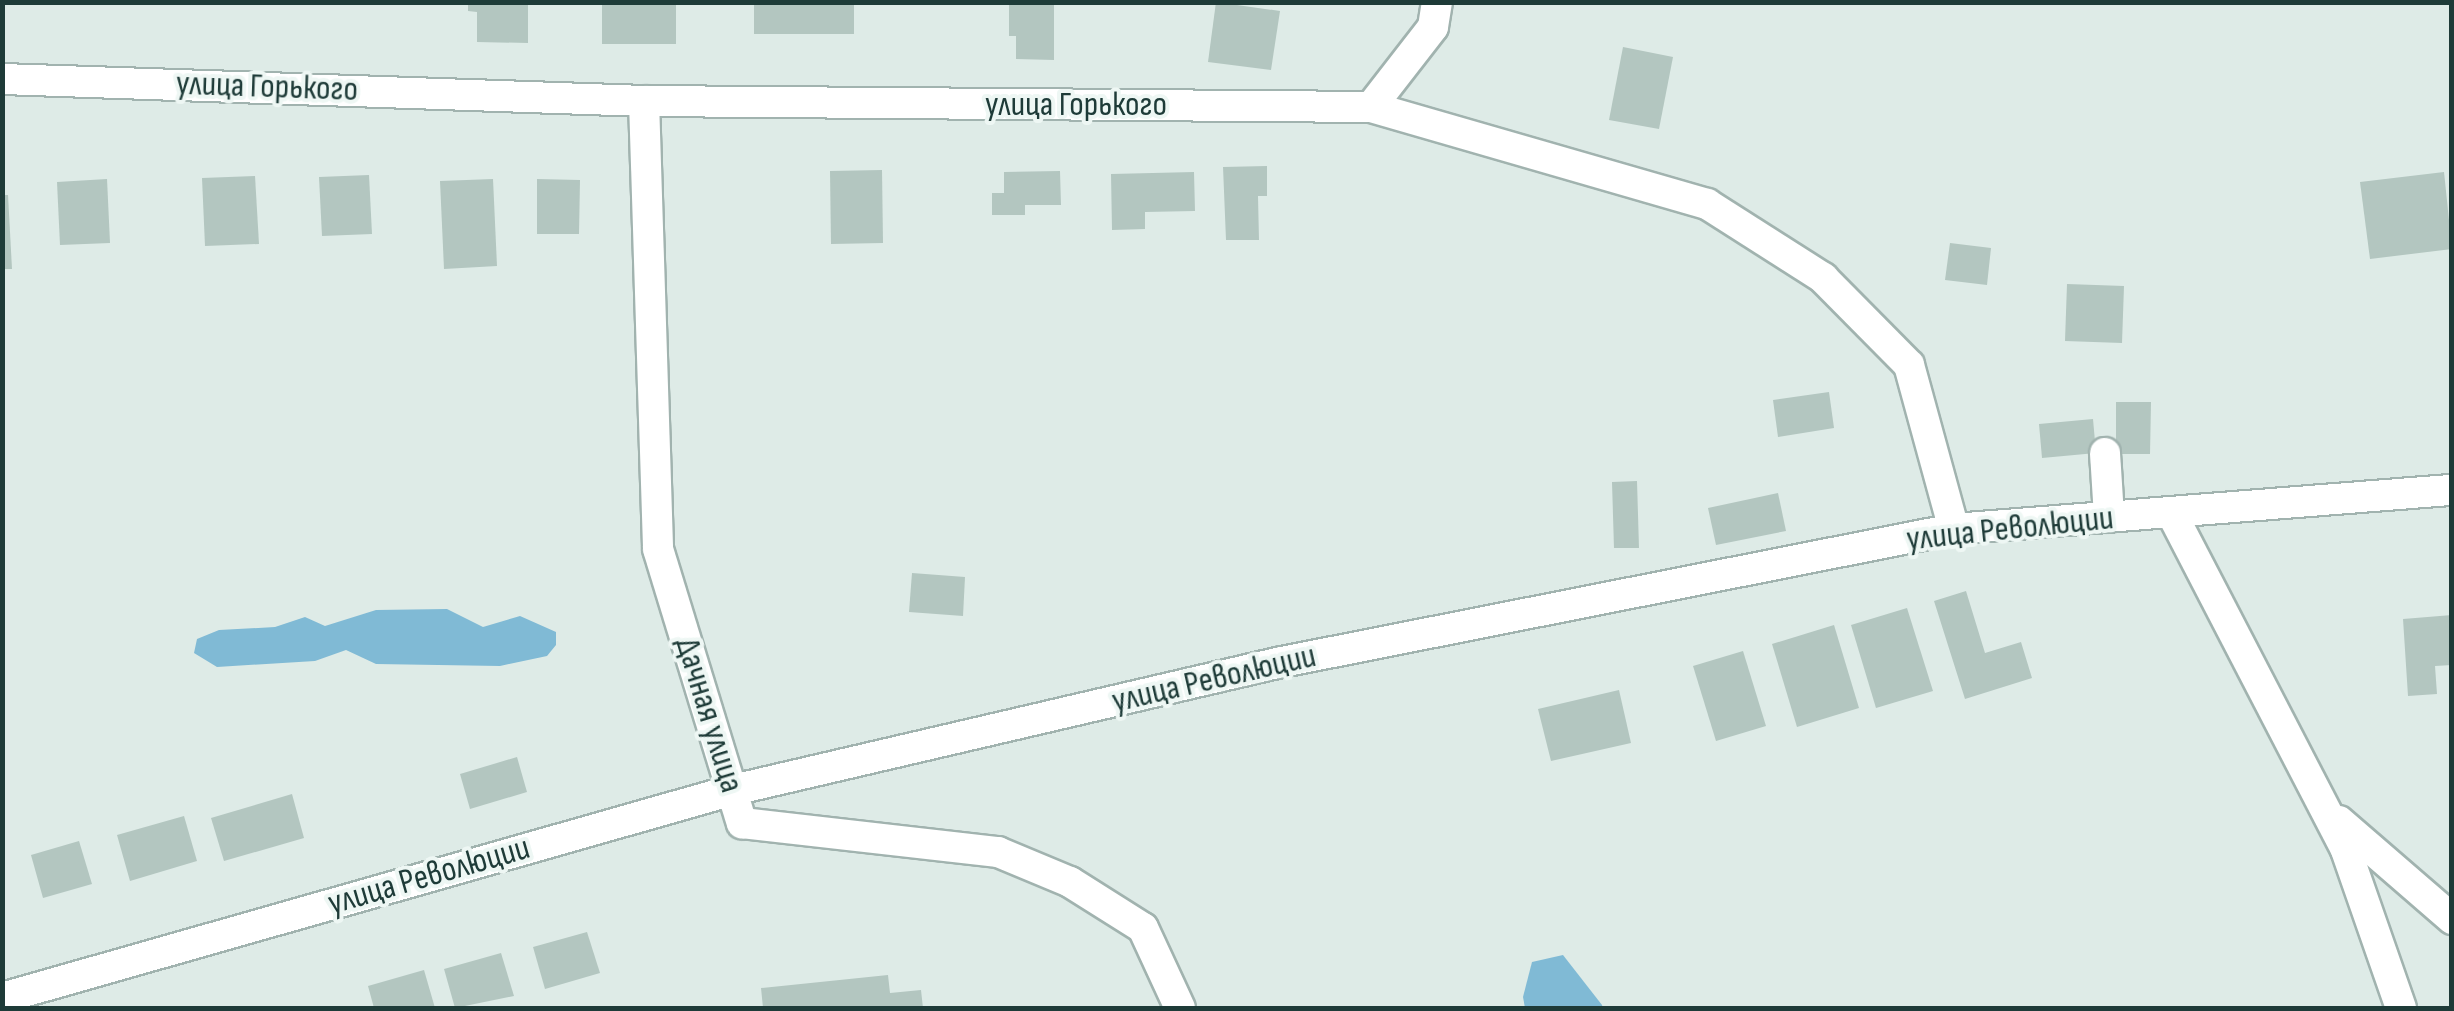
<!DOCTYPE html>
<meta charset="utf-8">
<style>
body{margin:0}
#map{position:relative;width:2454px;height:1011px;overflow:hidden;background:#deebe7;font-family:"Sofia Sans Condensed",sans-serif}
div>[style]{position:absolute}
.water>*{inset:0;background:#80bad5}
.building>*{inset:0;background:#b3c6c0}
.roads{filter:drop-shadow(2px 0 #a1b3af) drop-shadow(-2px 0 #a1b3af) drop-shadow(0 2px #a1b3af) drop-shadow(0 -2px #a1b3af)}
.minor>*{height:30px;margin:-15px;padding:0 15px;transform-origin:15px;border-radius:15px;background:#fff}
span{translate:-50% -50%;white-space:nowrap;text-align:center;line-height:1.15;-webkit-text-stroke:8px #eef7f4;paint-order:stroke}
.street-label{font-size:35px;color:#1e3b38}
.frame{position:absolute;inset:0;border:5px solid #1e3b38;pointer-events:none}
</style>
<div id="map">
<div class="water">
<i style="clip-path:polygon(447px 609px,483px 627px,520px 616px,556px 632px,556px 645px,547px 656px,500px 666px,376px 664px,346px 650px,315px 661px,217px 667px,194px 653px,197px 639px,219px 630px,275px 627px,305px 617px,325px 626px,376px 610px)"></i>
<i style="clip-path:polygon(1563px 955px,1602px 1005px,1603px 1008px,1525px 1008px,1523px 997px,1532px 962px)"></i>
</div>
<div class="building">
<i style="clip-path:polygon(468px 2px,528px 2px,528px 43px,477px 42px,477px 12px,468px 11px)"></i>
<i style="clip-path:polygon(602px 2px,676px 2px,676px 44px,602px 44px)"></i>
<i style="clip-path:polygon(754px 2px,854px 2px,854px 34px,754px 34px)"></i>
<i style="clip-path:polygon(1009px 2px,1054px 2px,1054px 60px,1016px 59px,1016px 36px,1009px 36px)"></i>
<i style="clip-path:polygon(1216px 2px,1280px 11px,1271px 70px,1208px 62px)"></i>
<i style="clip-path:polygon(1623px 47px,1673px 57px,1659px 129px,1609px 120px)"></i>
<i style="clip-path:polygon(1267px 166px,1267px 196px,1258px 196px,1259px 240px,1226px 240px,1223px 167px)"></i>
<i style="clip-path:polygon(882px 170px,883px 243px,831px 244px,830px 171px)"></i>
<i style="clip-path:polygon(1060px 171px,1061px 205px,1025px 205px,1025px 215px,992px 215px,992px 193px,1004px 193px,1004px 172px)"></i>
<i style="clip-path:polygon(1194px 172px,1195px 211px,1145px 212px,1145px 229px,1112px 230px,1111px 174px)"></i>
<i style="clip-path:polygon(2444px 172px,2452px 249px,2370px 259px,2360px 182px)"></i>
<i style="clip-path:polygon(369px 175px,372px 234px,322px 236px,319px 177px)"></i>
<i style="clip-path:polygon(255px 176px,259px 244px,205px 246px,202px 178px)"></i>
<i style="clip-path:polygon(107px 179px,110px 243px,60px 245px,57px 182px)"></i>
<i style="clip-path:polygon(493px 179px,497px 266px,444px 269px,440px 181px)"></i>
<i style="clip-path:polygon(537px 179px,580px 180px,579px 234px,537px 234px)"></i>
<i style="clip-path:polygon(2px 195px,8px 195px,12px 269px,2px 269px)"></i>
<i style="clip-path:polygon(1950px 243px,1991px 248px,1987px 285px,1945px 280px)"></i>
<i style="clip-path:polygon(2067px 284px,2124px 286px,2122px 343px,2065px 341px)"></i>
<i style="clip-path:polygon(1829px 392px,1834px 428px,1778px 437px,1773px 400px)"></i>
<i style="clip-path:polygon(2116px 402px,2151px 402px,2150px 454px,2116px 454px)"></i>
<i style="clip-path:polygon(2093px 419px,2096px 453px,2042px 458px,2039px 424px)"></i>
<i style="clip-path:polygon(1637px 481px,1639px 548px,1614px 548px,1612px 482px)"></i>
<i style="clip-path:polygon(1778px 493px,1786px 531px,1716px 545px,1708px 508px)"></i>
<i style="clip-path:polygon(912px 573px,965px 577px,963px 616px,909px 612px)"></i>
<i style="clip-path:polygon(1966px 591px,1985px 653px,2021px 642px,2032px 678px,1965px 699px,1934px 601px)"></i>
<i style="clip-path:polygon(1907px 608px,1933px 691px,1876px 708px,1851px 625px)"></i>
<i style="clip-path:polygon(2452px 615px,2452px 665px,2435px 666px,2437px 694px,2408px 696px,2403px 619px)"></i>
<i style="clip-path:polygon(1834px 625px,1859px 708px,1797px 727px,1772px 644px)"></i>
<i style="clip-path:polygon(1743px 651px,1766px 726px,1716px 741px,1693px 666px)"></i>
<i style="clip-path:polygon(1619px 690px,1631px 743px,1551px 761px,1538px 709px)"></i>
<i style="clip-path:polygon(517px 757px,527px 792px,470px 809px,460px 774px)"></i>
<i style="clip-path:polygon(292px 794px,304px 838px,224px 861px,211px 818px)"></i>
<i style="clip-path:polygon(184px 816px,197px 861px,130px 881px,117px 835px)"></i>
<i style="clip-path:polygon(79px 841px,92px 884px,43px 898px,31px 855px)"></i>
<i style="clip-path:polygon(587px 932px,600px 973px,545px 989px,533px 947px)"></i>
<i style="clip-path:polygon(501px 953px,514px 996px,455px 1008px,444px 969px)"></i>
<i style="clip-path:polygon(424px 970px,435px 1008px,374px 1008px,368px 986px)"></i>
<i style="clip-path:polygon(888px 975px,890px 993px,921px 990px,923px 1008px,763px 1008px,761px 988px)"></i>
</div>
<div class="roads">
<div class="minor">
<i style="left:2px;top:79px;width:642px;rotate:1.96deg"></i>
<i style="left:644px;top:101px;width:727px;rotate:0.47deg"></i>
<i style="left:1371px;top:107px;width:350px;rotate:16.1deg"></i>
<i style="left:1707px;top:204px;width:138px;rotate:32.5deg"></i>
<i style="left:1823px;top:278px;width:122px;rotate:45.3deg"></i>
<i style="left:1909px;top:365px;width:170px;rotate:74.7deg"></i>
<i style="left:644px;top:101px;width:448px;rotate:88.2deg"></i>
<i style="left:658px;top:549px;width:287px;rotate:73deg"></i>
<i style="left:742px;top:823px;width:258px;rotate:6.5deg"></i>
<i style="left:998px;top:852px;width:78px;rotate:22.6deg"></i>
<i style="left:1070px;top:882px;width:86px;rotate:32.2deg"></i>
<i style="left:1143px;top:928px;width:88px;rotate:65.2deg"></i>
<i style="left:1371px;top:107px;width:101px;rotate:-52.2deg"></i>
<i style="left:1433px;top:27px;width:25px;rotate:-81deg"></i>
<i style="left:2105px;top:453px;width:64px;rotate:86.4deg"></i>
<i style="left:2172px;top:514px;width:378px;rotate:62.6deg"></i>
<i style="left:2346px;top:850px;width:167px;rotate:70.8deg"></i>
<i style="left:2339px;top:821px;width:150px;rotate:40.9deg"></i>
<i style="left:2px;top:998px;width:760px;rotate:-15.88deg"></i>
<i style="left:733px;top:790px;width:559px;rotate:-13.14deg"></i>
<i style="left:1277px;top:663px;width:690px;rotate:-11.2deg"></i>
<i style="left:1954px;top:529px;width:500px;rotate:-4.5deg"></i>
</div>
</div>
<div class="street-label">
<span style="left:267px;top:87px;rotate:2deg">улица Горького</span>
<span style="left:1076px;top:105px">улица Горького</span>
<span style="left:2010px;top:529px;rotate:-6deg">улица Революции</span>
<span style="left:1214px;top:679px;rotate:-13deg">улица Революции</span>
<span style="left:709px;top:715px;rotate:73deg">Дачная улица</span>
<span style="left:429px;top:876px;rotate:-16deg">улица Революции</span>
</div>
<div class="frame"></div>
</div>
